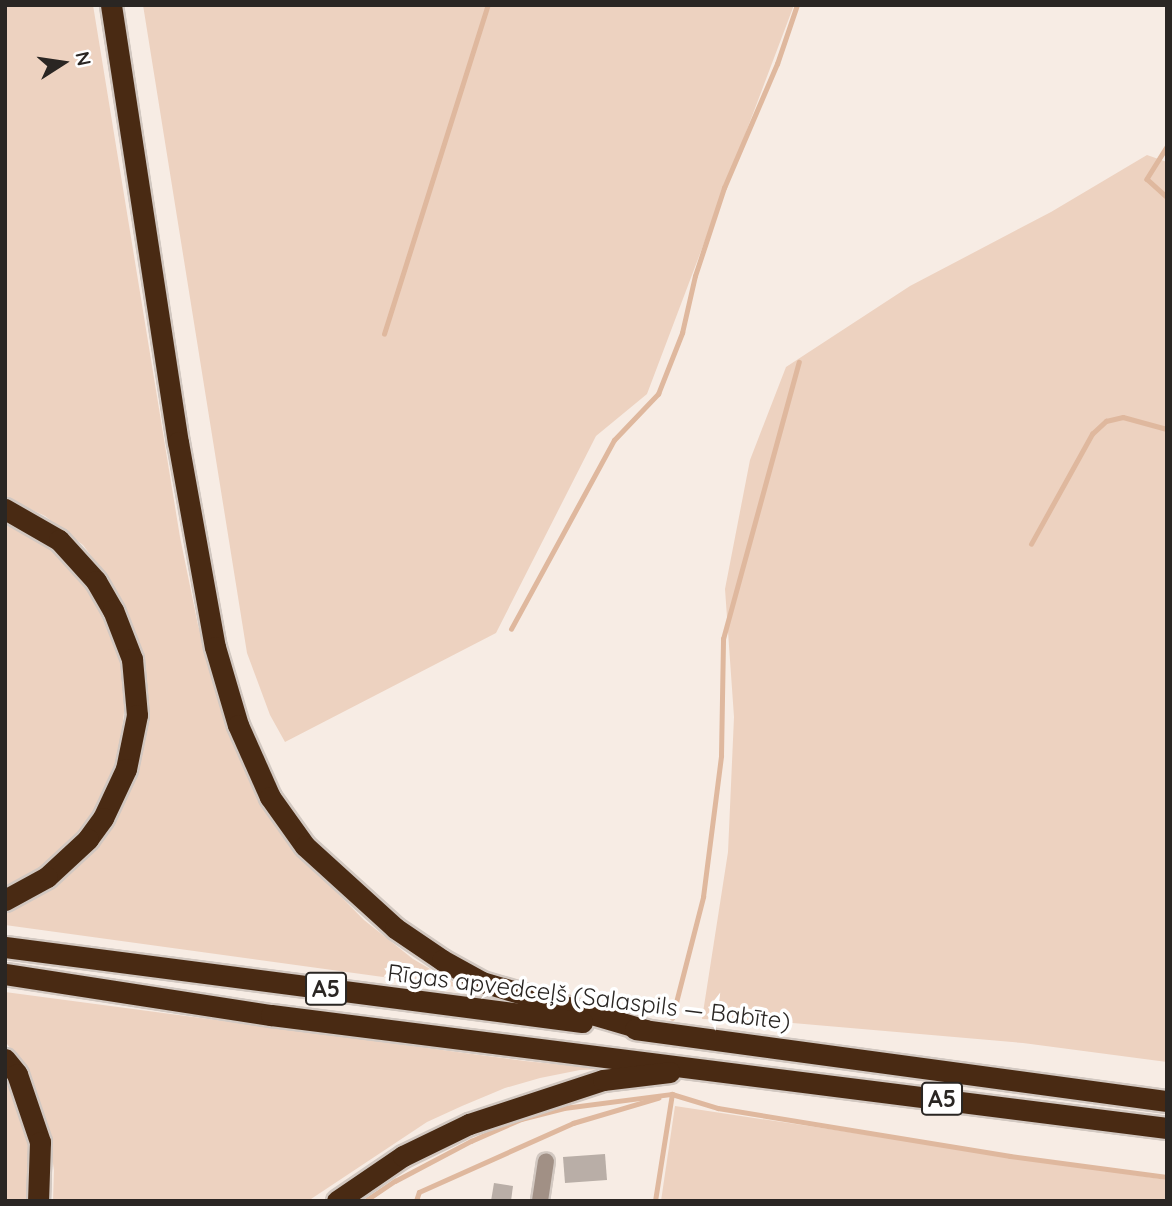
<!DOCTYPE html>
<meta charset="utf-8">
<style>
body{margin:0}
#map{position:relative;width:1172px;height:1206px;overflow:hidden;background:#f7ece4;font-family:Quicksand,sans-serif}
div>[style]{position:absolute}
.green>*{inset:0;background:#edd2c0}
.stream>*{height:4.5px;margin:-2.25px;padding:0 2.25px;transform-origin:2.25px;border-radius:2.25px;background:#dfb89e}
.building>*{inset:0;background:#b9aea7}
.roads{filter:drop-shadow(2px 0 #d2c8c1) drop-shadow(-2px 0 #d2c8c1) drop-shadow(0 2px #d2c8c1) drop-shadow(0 -2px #d2c8c1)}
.street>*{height:16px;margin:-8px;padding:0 8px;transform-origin:8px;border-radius:8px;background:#a19085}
.highway>*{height:21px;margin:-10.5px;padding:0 10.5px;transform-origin:10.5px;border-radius:10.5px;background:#492a13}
span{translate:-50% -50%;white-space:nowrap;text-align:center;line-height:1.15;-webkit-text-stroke:7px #fff;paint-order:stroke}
.shield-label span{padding:2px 5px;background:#fff;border:2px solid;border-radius:5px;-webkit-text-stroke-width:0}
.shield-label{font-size:23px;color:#2a2623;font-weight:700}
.street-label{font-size:24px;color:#2a2623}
.frame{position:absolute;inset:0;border:7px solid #2a2623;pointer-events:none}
.north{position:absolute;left:28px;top:28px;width:70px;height:70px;-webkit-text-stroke:5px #fff;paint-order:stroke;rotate:78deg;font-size:19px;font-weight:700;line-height:28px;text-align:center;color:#2a2623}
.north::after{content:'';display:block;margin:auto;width:24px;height:32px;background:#2a2623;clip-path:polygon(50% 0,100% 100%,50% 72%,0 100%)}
</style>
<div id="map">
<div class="green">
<i style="clip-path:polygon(5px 5px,93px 5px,180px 537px,198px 625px,225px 719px,258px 794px,297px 852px,364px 920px,413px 959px,463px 988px,5px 925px,5px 908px,34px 898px,74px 866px,106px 832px,125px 799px,141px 752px,148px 711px,145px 671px,139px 643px,125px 609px,108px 579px,83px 545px,45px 516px,5px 497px)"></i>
<i style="clip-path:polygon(143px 5px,794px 5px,647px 394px,596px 436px,496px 633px,285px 742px,270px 715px,247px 653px)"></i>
<i style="clip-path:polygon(1147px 155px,1167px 162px,1167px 1062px,1023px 1043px,781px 1022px,702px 1019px,728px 852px,734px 717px,725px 589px,750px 460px,786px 367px,910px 286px,1051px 212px)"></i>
<i style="clip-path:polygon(5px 518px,38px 536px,64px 558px,86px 585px,104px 614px,120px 650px,126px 695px,118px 764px,88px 825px,59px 857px,28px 878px,5px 889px)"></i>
<i style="clip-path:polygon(5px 992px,525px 1061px,605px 1069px,580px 1070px,540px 1078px,505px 1088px,462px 1106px,427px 1122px,308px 1201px,53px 1201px,54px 1170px,46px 1121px,30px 1077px,5px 1041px)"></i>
<i style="clip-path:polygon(5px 1077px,23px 1117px,35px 1175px,30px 1201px,5px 1201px)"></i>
<i style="clip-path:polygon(675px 1106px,1167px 1180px,1167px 1201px,661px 1201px)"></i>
</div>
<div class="stream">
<i style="left:1167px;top:147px;width:38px;rotate:122deg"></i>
<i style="left:1147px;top:179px;width:27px;rotate:42deg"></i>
<i style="left:384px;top:334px;width:345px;rotate:-72.5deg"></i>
<i style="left:1031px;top:544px;width:126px;rotate:-61deg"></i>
<i style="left:1092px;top:434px;width:19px;rotate:-43deg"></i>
<i style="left:1106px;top:421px;width:17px;rotate:-13deg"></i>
<i style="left:1123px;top:417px;width:46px;rotate:15.3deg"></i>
<i style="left:511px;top:629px;width:215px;rotate:-61.4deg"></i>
<i style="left:614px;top:440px;width:64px;rotate:-46.3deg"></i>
<i style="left:658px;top:394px;width:66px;rotate:-68.5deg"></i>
<i style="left:682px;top:333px;width:58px;rotate:-77.2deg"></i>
<i style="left:695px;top:276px;width:93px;rotate:-71.8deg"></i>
<i style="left:724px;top:188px;width:135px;rotate:-66.9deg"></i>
<i style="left:777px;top:64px;width:62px;rotate:-71.3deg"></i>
<i style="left:672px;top:1018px;width:125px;rotate:-75.6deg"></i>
<i style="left:703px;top:897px;width:142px;rotate:-82.7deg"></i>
<i style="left:721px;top:756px;width:117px;rotate:-89deg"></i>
<i style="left:723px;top:639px;width:287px;rotate:-74.7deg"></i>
<i style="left:365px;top:1201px;width:36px;rotate:-34deg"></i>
<i style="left:395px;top:1181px;width:86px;rotate:-27.8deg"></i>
<i style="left:471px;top:1141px;width:55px;rotate:-23.7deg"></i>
<i style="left:521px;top:1119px;width:44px;rotate:-14.3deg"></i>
<i style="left:564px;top:1108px;width:109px;rotate:-7.4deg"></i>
<i style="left:672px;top:1094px;width:48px;rotate:16.9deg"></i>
<i style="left:718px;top:1108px;width:296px;rotate:9.3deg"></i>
<i style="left:1010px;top:1156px;width:158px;rotate:7.6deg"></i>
<i style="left:416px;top:1201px;width:9px;rotate:-72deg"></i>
<i style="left:419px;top:1192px;width:169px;rotate:-24.1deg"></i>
<i style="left:573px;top:1123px;width:89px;rotate:-16.4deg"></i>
<i style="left:655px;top:1201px;width:108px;rotate:-81deg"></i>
</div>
<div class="building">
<i style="clip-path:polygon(605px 1154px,607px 1180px,565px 1183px,563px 1157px)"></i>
<i style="clip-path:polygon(494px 1183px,513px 1186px,511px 1201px,491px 1201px)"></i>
</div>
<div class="roads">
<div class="street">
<i style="left:540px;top:1201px;width:40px;rotate:-81.5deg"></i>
</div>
<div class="highway">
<i style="left:111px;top:5px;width:442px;rotate:81.3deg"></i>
<i style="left:178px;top:442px;width:208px;rotate:79.8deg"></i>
<i style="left:215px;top:647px;width:81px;rotate:73.6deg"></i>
<i style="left:238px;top:725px;width:79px;rotate:66deg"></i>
<i style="left:270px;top:797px;width:60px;rotate:54.5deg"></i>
<i style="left:305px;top:846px;width:122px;rotate:42.3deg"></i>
<i style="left:395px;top:928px;width:57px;rotate:34.2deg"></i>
<i style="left:442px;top:960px;width:46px;rotate:28.8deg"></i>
<i style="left:482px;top:982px;width:171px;rotate:16.3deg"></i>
<i style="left:5px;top:509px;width:62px;rotate:29.9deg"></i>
<i style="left:59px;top:540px;width:55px;rotate:47.9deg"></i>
<i style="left:96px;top:581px;width:34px;rotate:60deg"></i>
<i style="left:113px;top:610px;width:53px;rotate:68.8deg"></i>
<i style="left:132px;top:659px;width:56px;rotate:84.9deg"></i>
<i style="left:137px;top:715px;width:55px;rotate:101.5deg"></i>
<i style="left:126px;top:769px;width:54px;rotate:115.1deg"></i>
<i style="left:103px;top:818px;width:26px;rotate:126deg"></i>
<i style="left:88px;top:839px;width:56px;rotate:137.2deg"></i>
<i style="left:47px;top:877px;width:48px;rotate:151.3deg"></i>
<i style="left:5px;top:947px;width:582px;rotate:7.41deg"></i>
<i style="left:5px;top:974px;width:269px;rotate:8.8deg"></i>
<i style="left:271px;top:1015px;width:903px;rotate:7.19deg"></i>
<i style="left:635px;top:1029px;width:537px;rotate:7.71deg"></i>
<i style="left:5px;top:1059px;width:19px;rotate:51deg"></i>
<i style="left:17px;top:1074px;width:72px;rotate:71.3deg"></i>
<i style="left:40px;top:1142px;width:59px;rotate:91.9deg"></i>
<i style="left:337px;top:1201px;width:80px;rotate:-34.3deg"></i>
<i style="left:403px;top:1156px;width:73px;rotate:-25.9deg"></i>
<i style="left:469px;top:1124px;width:141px;rotate:-18.2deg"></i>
<i style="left:603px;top:1080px;width:67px;rotate:-6.8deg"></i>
</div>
</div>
<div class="shield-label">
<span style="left:326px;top:989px">A5</span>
<span style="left:942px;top:1099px">A5</span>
</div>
<div class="street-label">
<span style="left:589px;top:997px;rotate:7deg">Rīgas apvedceļš (Salaspils — Babīte)</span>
</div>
<div class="frame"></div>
<div class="north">N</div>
</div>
